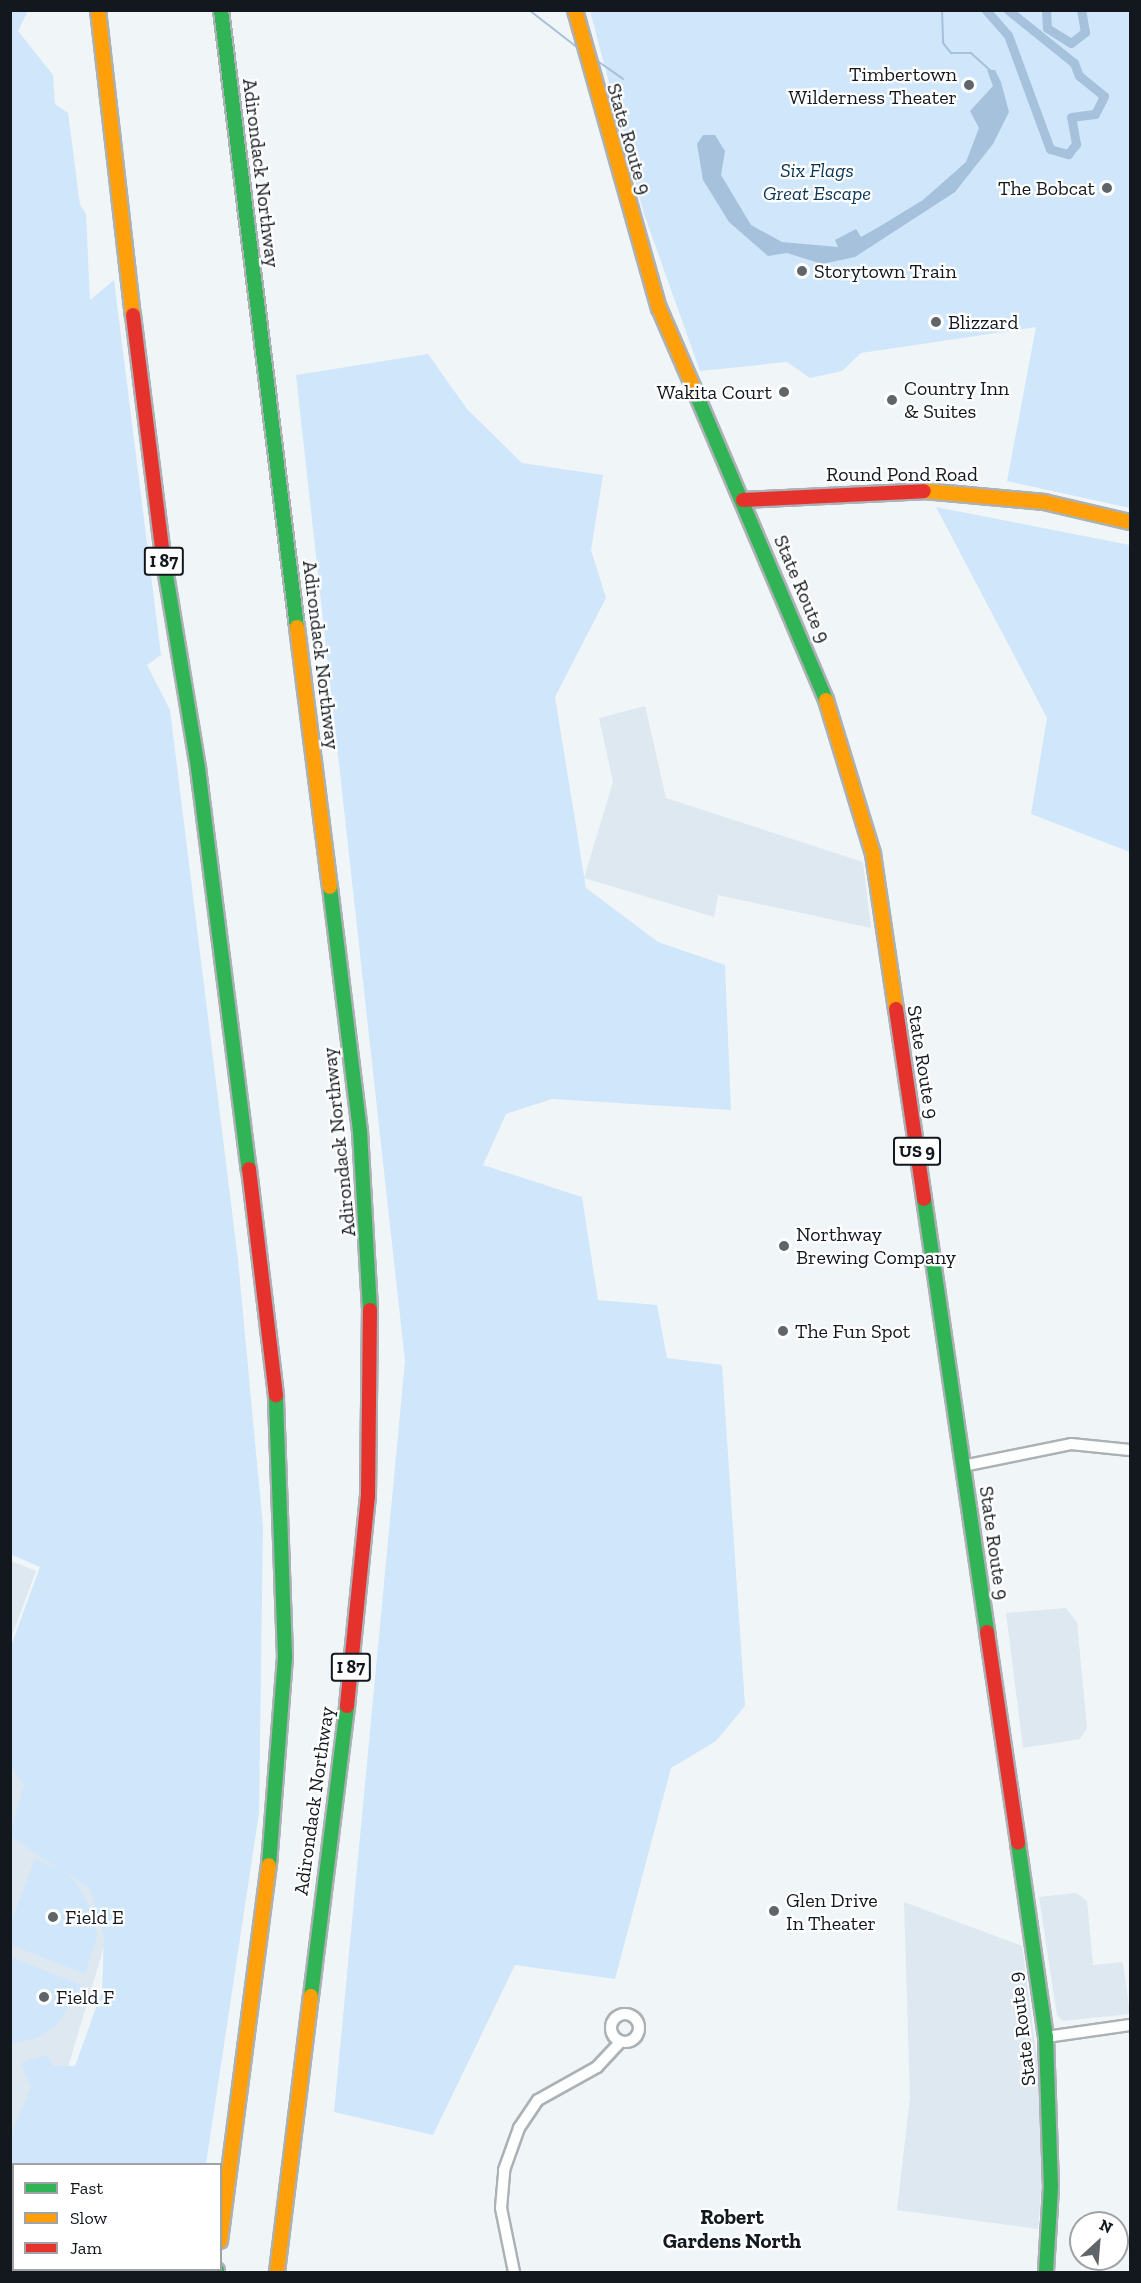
<!DOCTYPE html>
<style>
body{margin:0}
#map{position:relative;width:1141px;height:2283px;overflow:hidden;background:#f0f5f8;font-family:"Zilla Slab",serif}
div>[style]{position:absolute}
.built>*{inset:0;background:#dee8f1}
.green>*{inset:0;background:#d0e6fa}
.water>*{inset:0;background:#a6c1db}
.stream>*{height:2px;margin:-1px;padding:0 1px;transform-origin:1px;border-radius:1px;background:#a6c1db}
.canal>*{height:9px;margin:-4.5px;padding:0 4.5px;transform-origin:4.5px;border-radius:4.5px;background:#a6c1db}
.roads{filter:drop-shadow(2px 0 #acb1b5) drop-shadow(-2px 0 #acb1b5) drop-shadow(0 2px #acb1b5) drop-shadow(0 -2px #acb1b5)}
.street>*{height:10px;margin:-5px;padding:0 5px;transform-origin:5px;border-radius:5px;background:#fdfefe}
.street>.ring{margin:-5px;padding:0;box-sizing:content-box;background:none;border:10px solid #fdfefe;border-radius:50%}
.fast>*{height:14px;margin:-7px;padding:0 7px;transform-origin:7px;border-radius:7px;background:#30b455}
.slow>*{height:14px;margin:-7px;padding:0 7px;transform-origin:7px;border-radius:7px;background:#ff9f0a}
.jam>*{height:14px;margin:-7px;padding:0 7px;transform-origin:7px;border-radius:7px;background:#e5322d}
.dots>*{width:16px;height:16px;translate:-50% -50%;box-sizing:border-box;border:3px solid #fff;border-radius:50%}
span{translate:-50% -50%;white-space:nowrap;text-align:center;line-height:1.15;-webkit-text-stroke:4.5px #fff;paint-order:stroke}
.shield-label span{padding:2px 4px;background:#fff;border:2px solid;border-radius:4px;-webkit-text-stroke-width:0}
.shield-label{font-size:18px;color:#12181e;font-weight:700}
.poi-label{font-size:20px;color:#12181e}
.right{translate:-100% -50%;text-align:right}
.left{translate:0 -50%;text-align:left}
.street-label{font-size:20px;color:#12181e}
.park-label{font-size:20px;color:#093556;font-style:italic}
.neighbourhood-label{font-size:21px;color:#12181e;font-weight:700}
.frame{position:absolute;inset:0;border:12px solid #12181e;pointer-events:none}
.legend{position:absolute;left:12px;top:2163px;width:210px;height:108px;box-sizing:border-box;background:#fff;border:2px solid #a0a3a5;margin:0;padding:8px 10px;list-style:none;font-size:18px;color:#12181e}
.legend li{display:flex;align-items:center;gap:12px;height:30px}
.legend b{width:30px;border:2px solid #a0a3a5}
.north{position:absolute;left:1069px;top:2211px;width:60px;height:60px;box-sizing:border-box;background:#fff;border:2px solid #a0a3a5;border-radius:50%;rotate:26deg;font-size:16px;font-weight:700;line-height:24px;text-align:center;color:#12181e}
.north::after{content:'';display:block;margin:auto;width:21px;height:27px;background:#60656a;clip-path:polygon(50% 0,100% 100%,50% 72%,0 100%)}
</style>
<div id="map">
<div class="built">
<i style="clip-path:polygon(645px 706px,666px 798px,863px 862px,871px 928px,718px 895px,714px 917px,584px 878px,613px 782px,599px 718px)"></i>
<i style="clip-path:polygon(11px 1561px,36px 1571px,11px 1638px)"></i>
<i style="clip-path:polygon(1066px 1608px,1077px 1622px,1087px 1728px,1080px 1739px,1023px 1748px,1006px 1613px)"></i>
<i style="clip-path:polygon(11px 1755px,118px 1900px,39px 2164px,14px 2164px,14px 2270px,159px 2272px,11px 2272px)"></i>
<i style="clip-path:polygon(1076px 1893px,1087px 1901px,1093px 1965px,1123px 1962px,1130px 2014px,1063px 2021px,1057px 2016px,1039px 1897px)"></i>
<i style="clip-path:polygon(904px 1902px,1022px 1946px,1037px 2058px,1043px 2167px,1038px 2229px,897px 2210px,910px 2097px)"></i>
</div>
<div class="green">
<i style="clip-path:polygon(28px 11px,18px 31px,53px 75px,55px 104px,68px 113px,80px 205px,86px 214px,90px 300px,114px 280px,161px 655px,147px 665px,170px 710px,238px 1260px,263px 1527px,259px 1813px,206px 2164px,14px 2164px,13px 2186px,11px 2135px,31px 2087px,21px 2063px,47px 2055px,53px 2066px,75px 2066px,102px 1991px,104px 1938px,90px 1889px,62px 1870px,76px 1882px,93px 1913px,97px 1936px,85px 1974px,11px 1945px,11px 1922px,35px 1859px,59px 1869px,10px 1836px,24px 1784px,11px 1767px,11px 1646px,40px 1567px,10px 1554px,10px 11px)"></i>
<i style="clip-path:polygon(590px 11px,1130px 11px,1130px 508px,1007px 481px,1036px 327px,861px 353px,842px 371px,810px 378px,787px 362px,700px 371px,644px 214px)"></i>
<i style="clip-path:polygon(428px 354px,467px 409px,522px 463px,603px 475px,591px 550px,606px 598px,555px 697px,586px 888px,658px 942px,725px 965px,731px 1110px,552px 1099px,506px 1114px,483px 1165px,582px 1197px,598px 1300px,657px 1305px,667px 1358px,722px 1365px,745px 1706px,716px 1741px,671px 1768px,615px 1979px,515px 1965px,433px 2135px,334px 2112px,405px 1361px,296px 375px)"></i>
<i style="clip-path:polygon(936px 507px,1130px 545px,1130px 852px,1031px 814px,1047px 718px)"></i>
<i style="clip-path:polygon(11px 1957px,82px 1985px,57px 2025px,37px 2038px,11px 2044px)"></i>
<i style="clip-path:polygon(77px 2270px,101px 2270px,141px 2272px,77px 2272px)"></i>
</div>
<div class="water">
<i style="clip-path:polygon(987px 70px,995px 70px,1001px 82px,1009px 112px,993px 144px,955px 192px,855px 257px,822px 264px,787px 253px,768px 256px,729px 222px,703px 180px,697px 144px,703px 135px,715px 135px,725px 151px,721px 175px,751px 225px,782px 242px,838px 247px,835px 240px,856px 229px,861px 237px,877px 228px,923px 200px,966px 162px,979px 128px,970px 111px,993px 86px)"></i>
</div>
<div class="stream">
<i style="left:529px;top:10px;width:62px;rotate:37.8deg"></i>
<i style="left:942px;top:10px;width:33px;rotate:88deg"></i>
<i style="left:943px;top:43px;width:13px;rotate:51deg"></i>
<i style="left:951px;top:53px;width:20px"></i>
<i style="left:971px;top:53px;width:28px;rotate:42deg"></i>
<i style="left:596px;top:60px;width:33px;rotate:35deg"></i>
</div>
<div class="canal">
<i style="left:986px;top:10px;width:33px;rotate:49deg"></i>
<i style="left:1008px;top:35px;width:121px;rotate:69.8deg"></i>
<i style="left:1050px;top:149px;width:19px;rotate:16deg"></i>
<i style="left:1068px;top:154px;width:13px;rotate:-51deg"></i>
<i style="left:1076px;top:144px;width:27px;rotate:-100deg"></i>
<i style="left:1071px;top:117px;width:24px;rotate:-7deg"></i>
<i style="left:1095px;top:114px;width:20px;rotate:-63deg"></i>
<i style="left:1104px;top:96px;width:32px;rotate:-141deg"></i>
<i style="left:1079px;top:76px;width:14px;rotate:-111deg"></i>
<i style="left:1074px;top:63px;width:85px;rotate:-141.2deg"></i>
<i style="left:1046px;top:10px;width:18px;rotate:87deg"></i>
<i style="left:1047px;top:28px;width:28px;rotate:32deg"></i>
<i style="left:1071px;top:43px;width:18px;rotate:-38deg"></i>
<i style="left:1085px;top:32px;width:22px;rotate:-100deg"></i>
</div>
<div class="roads">
<div class="street">
<i style="left:963px;top:1466px;width:110px;rotate:-11.5deg"></i>
<i style="left:1071px;top:1444px;width:59px;rotate:5.8deg"></i>
<i class="ring" style="left:611px;top:2014px;width:18px;height:18px"></i>
<i style="left:1046px;top:2037px;width:85px;rotate:-8.1deg"></i>
<i style="left:514px;top:2272px;width:65px;rotate:-101.5deg"></i>
<i style="left:501px;top:2208px;width:38px;rotate:-85deg"></i>
<i style="left:504px;top:2170px;width:45px;rotate:-70.3deg"></i>
<i style="left:519px;top:2128px;width:34px;rotate:-56deg"></i>
<i style="left:538px;top:2100px;width:68px;rotate:-29.2deg"></i>
<i style="left:597px;top:2067px;width:33px;rotate:-47deg"></i>
</div>
<div class="fast">
<i style="left:221px;top:10px;width:622px;rotate:82.98deg"></i>
<i style="left:694px;top:389px;width:338px;rotate:67deg"></i>
<i style="left:163px;top:556px;width:215px;rotate:80.6deg"></i>
<i style="left:198px;top:768px;width:404px;rotate:82.8deg"></i>
<i style="left:330px;top:887px;width:246px;rotate:83deg"></i>
<i style="left:360px;top:1131px;width:179px;rotate:86.8deg"></i>
<i style="left:924px;top:1199px;width:438px;rotate:81.7deg"></i>
<i style="left:1018px;top:1843px;width:196px;rotate:81.8deg"></i>
<i style="left:1046px;top:2037px;width:150px;rotate:88.1deg"></i>
<i style="left:1051px;top:2187px;width:85px;rotate:93.4deg"></i>
<i style="left:269px;top:1865px;width:209px;rotate:-85.6deg"></i>
<i style="left:285px;top:1657px;width:262px;rotate:-92deg"></i>
<i style="left:311px;top:1996px;width:292px;rotate:-82.9deg"></i>
<i style="left:216px;top:2272px;width:2px;rotate:-63deg"></i>
</div>
<div class="slow">
<i style="left:98px;top:10px;width:307px;rotate:83.5deg"></i>
<i style="left:575px;top:10px;width:310px;rotate:74.3deg"></i>
<i style="left:659px;top:308px;width:88px;rotate:66.6deg"></i>
<i style="left:924px;top:491px;width:121px;rotate:5.2deg"></i>
<i style="left:1044px;top:502px;width:88px;rotate:13.1deg"></i>
<i style="left:297px;top:627px;width:262px;rotate:82.8deg"></i>
<i style="left:826px;top:700px;width:161px;rotate:73deg"></i>
<i style="left:873px;top:854px;width:157px;rotate:81.6deg"></i>
<i style="left:220px;top:2241px;width:379px;rotate:-82.6deg"></i>
<i style="left:277px;top:2272px;width:278px;rotate:-83deg"></i>
</div>
<div class="jam">
<i style="left:133px;top:315px;width:243px;rotate:82.9deg"></i>
<i style="left:743px;top:500px;width:181px;rotate:-2.8deg"></i>
<i style="left:896px;top:1009px;width:192px;rotate:81.6deg"></i>
<i style="left:249px;top:1169px;width:228px;rotate:83.2deg"></i>
<i style="left:987px;top:1632px;width:213px;rotate:81.6deg"></i>
<i style="left:347px;top:1706px;width:210px;rotate:-84.3deg"></i>
<i style="left:368px;top:1497px;width:187px;rotate:-89.4deg"></i>
</div>
</div>
<div class="dots">
<i style="left:969px;top:85px;background:#60656a"></i>
<i style="left:1107px;top:188px;background:#60656a"></i>
<i style="left:802px;top:271px;background:#60656a"></i>
<i style="left:936px;top:322px;background:#60656a"></i>
<i style="left:784px;top:392px;background:#60656a"></i>
<i style="left:892px;top:400px;background:#60656a"></i>
<i style="left:784px;top:1246px;background:#60656a"></i>
<i style="left:783px;top:1331px;background:#60656a"></i>
<i style="left:774px;top:1911px;background:#60656a"></i>
<i style="left:53px;top:1917px;background:#60656a"></i>
<i style="left:44px;top:1997px;background:#60656a"></i>
</div>
<div class="shield-label">
<span style="left:164px;top:561px">I 87</span>
<span style="left:917px;top:1151px">US 9</span>
<span style="left:351px;top:1667px">I 87</span>
</div>
<div class="poi-label">
<span class="right" style="left:957px;top:86px">Timbertown<br>Wilderness Theater</span>
<span class="right" style="left:1095px;top:188px">The Bobcat</span>
<span class="left" style="left:814px;top:271px">Storytown Train</span>
<span class="left" style="left:948px;top:322px">Blizzard</span>
<span class="left" style="left:904px;top:400px">Country Inn<br>&amp; Suites</span>
<span class="right" style="left:772px;top:392px">Wakita Court</span>
<span class="left" style="left:796px;top:1246px">Northway<br>Brewing Company</span>
<span class="left" style="left:795px;top:1331px">The Fun Spot</span>
<span class="left" style="left:786px;top:1912px">Glen Drive<br>In Theater</span>
<span class="left" style="left:65px;top:1917px">Field E</span>
<span class="left" style="left:56px;top:1997px">Field F</span>
</div>
<div class="street-label">
<span style="left:629px;top:139px;rotate:74deg">State Route 9</span>
<span style="left:261px;top:173px;rotate:83deg">Adirondack Northway</span>
<span style="left:902px;top:474px">Round Pond Road</span>
<span style="left:802px;top:589px;rotate:67deg">State Route 9</span>
<span style="left:321px;top:655px;rotate:83deg">Adirondack Northway</span>
<span style="left:923px;top:1062px;rotate:81deg">State Route 9</span>
<span style="left:339px;top:1142px;rotate:-96deg">Adirondack Northway</span>
<span style="left:994px;top:1543px;rotate:82deg">State Route 9</span>
<span style="left:314px;top:1801px;rotate:-82deg">Adirondack Northway</span>
<span style="left:1022px;top:2029px;rotate:-97deg">State Route 9</span>
</div>
<div class="park-label">
<span style="left:817px;top:182px">Six Flags<br>Great Escape</span>
</div>
<div class="neighbourhood-label">
<span style="left:732px;top:2229px">Robert<br>Gardens North</span>
</div>
<div class="frame"></div>
<ul class="legend">
<li><b style="height:8px;background:#30b455"></b>Fast</li>
<li><b style="height:8px;background:#ff9f0a"></b>Slow</li>
<li><b style="height:8px;background:#e5322d"></b>Jam</li>
</ul>
<div class="north">N</div>
</div>
